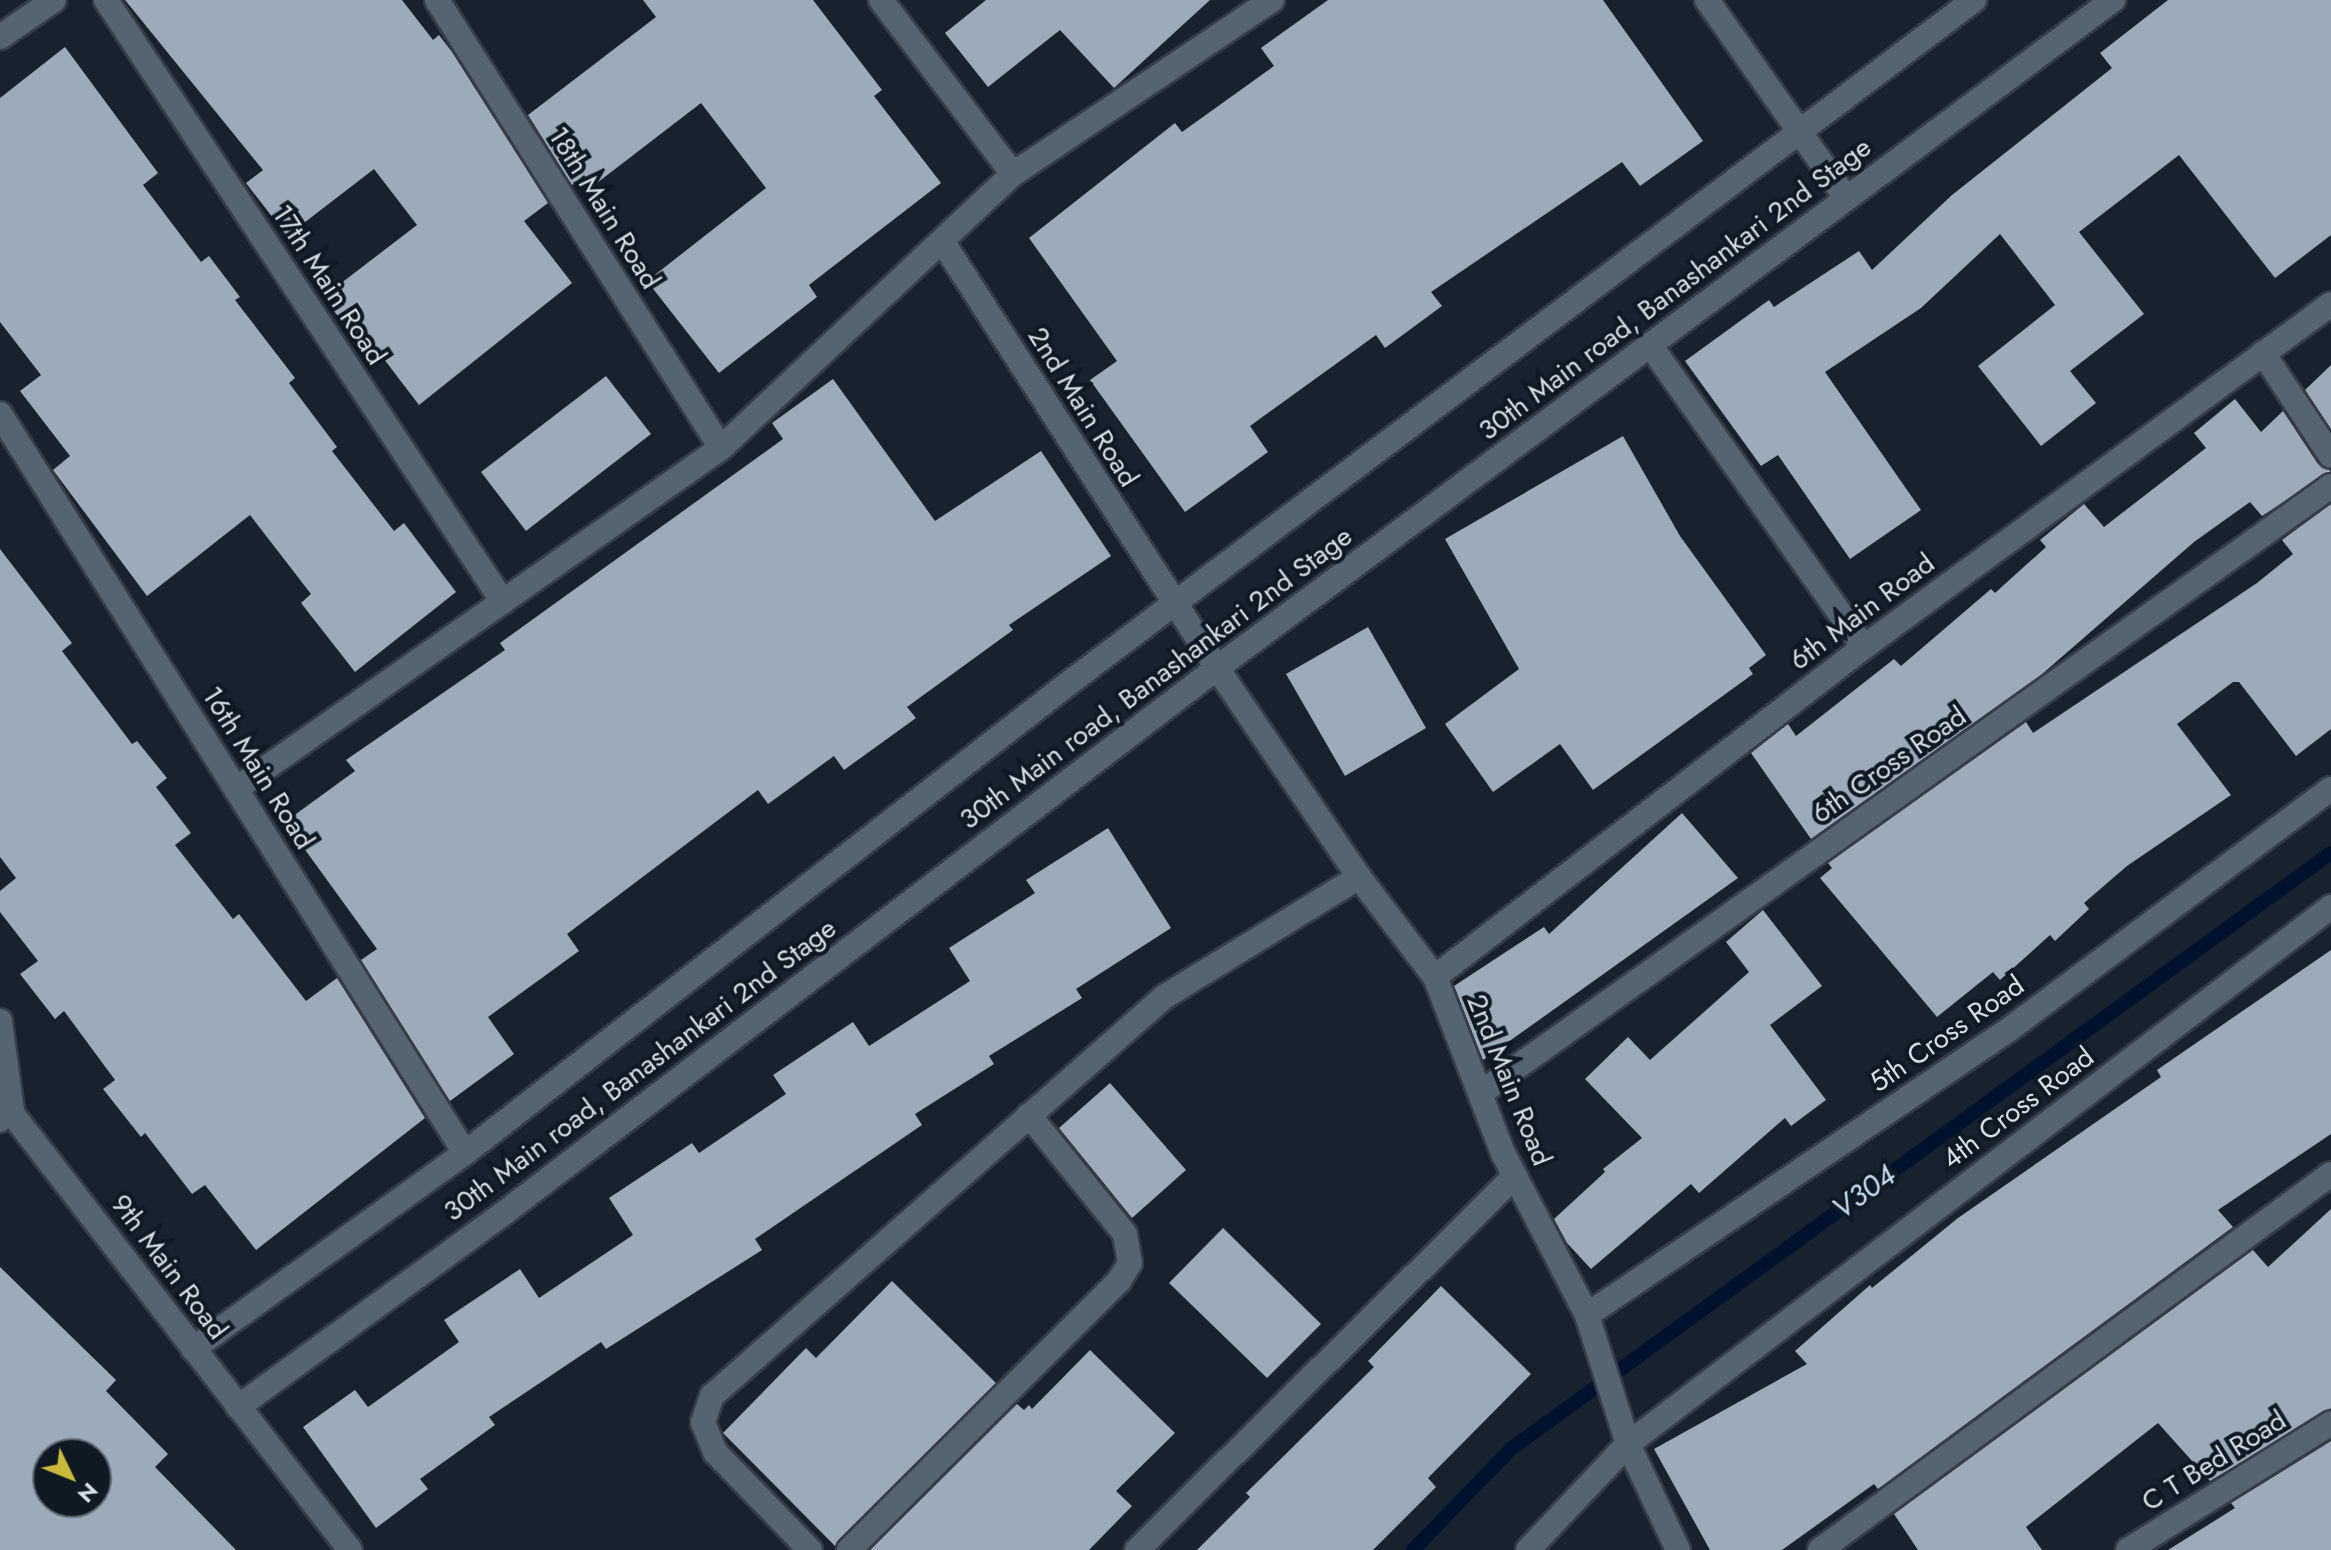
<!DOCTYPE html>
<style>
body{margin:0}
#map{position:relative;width:2331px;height:1550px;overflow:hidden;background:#18222e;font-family:Jost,sans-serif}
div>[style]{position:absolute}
.stream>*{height:14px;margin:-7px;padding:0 7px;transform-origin:7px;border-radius:7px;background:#00112d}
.building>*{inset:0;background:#9caaba}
.roads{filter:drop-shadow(2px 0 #363d48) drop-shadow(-2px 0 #363d48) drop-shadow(0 2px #363d48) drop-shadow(0 -2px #363d48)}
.minor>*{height:24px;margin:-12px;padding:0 12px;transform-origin:12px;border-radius:12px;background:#566371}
.tertiary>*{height:24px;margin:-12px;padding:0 12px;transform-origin:12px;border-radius:12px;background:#566371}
.secondary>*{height:24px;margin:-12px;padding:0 12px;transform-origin:12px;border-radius:12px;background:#566371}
span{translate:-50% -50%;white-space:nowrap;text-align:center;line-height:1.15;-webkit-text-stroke:8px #0f1924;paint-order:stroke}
.street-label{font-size:28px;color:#d6dde5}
.water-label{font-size:30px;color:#c8dcf3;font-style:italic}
.north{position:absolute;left:32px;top:1438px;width:80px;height:80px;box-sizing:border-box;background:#0f1924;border:2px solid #5f6771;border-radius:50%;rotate:133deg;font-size:22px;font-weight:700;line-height:32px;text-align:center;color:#d6dde5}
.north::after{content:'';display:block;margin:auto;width:28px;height:36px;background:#caba3a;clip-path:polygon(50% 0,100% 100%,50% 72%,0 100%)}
</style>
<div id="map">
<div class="stream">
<i style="left:1413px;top:1550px;width:142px;rotate:-45.9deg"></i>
<i style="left:1512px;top:1448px;width:1012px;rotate:-36deg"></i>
</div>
<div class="building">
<i style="clip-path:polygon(125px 0,402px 0,433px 40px,439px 35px,452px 52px,548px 203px,524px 221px,572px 283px,419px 405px,374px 346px,366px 352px,323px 297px,417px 225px,374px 169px,287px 236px,246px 183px,263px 170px)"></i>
<i style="clip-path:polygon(643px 0,813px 0,882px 90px,874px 96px,941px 183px,809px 285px,817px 297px,719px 373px,647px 281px,766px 188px,701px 103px,593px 186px,584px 175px,572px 185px,528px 115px,656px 17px)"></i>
<i style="clip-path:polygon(986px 0,1210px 0,1114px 88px,1060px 30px,988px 87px,945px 33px)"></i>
<i style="clip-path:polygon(1328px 0,1603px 0,1703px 141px,1640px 186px,1622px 162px,1431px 292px,1442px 306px,1385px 348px,1376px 335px,1250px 426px,1268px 452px,1185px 512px,1090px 380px,1117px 361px,1029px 238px,1175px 123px,1182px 132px,1274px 66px,1261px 48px)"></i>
<i style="clip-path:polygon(2168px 0,2331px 0,2331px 235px,2275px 278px,2179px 155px,2079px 232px,2144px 314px,2070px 371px,2096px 403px,2041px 446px,1978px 366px,2055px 305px,2000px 234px,1921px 308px,1825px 372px,1921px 510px,1850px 559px,1778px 455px,1761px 466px,1685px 361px,1769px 300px,1774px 307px,1859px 251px,1872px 270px,1952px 195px,2112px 68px,2100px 53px)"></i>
<i style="clip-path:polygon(65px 47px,158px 173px,143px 185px,201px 262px,209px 256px,240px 297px,235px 300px,295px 378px,289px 383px,337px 447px,332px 451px,394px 531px,404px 523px,456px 592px,355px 672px,301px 603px,311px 594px,250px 515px,147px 596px,53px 470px,70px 456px,20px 391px,41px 375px,0 322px,0 98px)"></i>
<i style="clip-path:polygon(2331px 365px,2331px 429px,2305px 390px)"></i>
<i style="clip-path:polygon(606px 376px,651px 434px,526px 531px,481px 472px)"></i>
<i style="clip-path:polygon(833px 379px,935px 521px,1041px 451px,1111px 556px,1009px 625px,1013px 630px,907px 707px,916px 718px,844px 770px,834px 756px,768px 804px,758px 790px,567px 934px,579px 951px,488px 1017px,514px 1054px,450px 1101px,361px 960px,377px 949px,285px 822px,355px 771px,346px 760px,505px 650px,500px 643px,783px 439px,772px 423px)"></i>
<i style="clip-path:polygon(2235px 399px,2261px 432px,2283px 411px,2318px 464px,2331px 471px,2262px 516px,2250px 502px,2194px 542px,2041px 675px,1811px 839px,1751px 753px,1788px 724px,1796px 736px,1894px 659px,1901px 666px,1991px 589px,1995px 593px,2046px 547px,2040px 540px,2084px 504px,2104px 527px,2206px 448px,2194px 433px)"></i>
<i style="clip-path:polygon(1623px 436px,1680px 536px,1766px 655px,1749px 668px,1753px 674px,1593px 790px,1560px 744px,1493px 792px,1445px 724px,1519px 669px,1445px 539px)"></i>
<i style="clip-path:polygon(2331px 504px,2331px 729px,2296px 756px,2239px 682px,2233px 682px,2177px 724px,2231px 795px,2127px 866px,2084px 903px,2089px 909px,2055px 941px,2050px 935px,2000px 980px,1993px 972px,1937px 1017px,1820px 878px,1832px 868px,1828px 863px,2026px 722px,2033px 733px,2257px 583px,2293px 554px,2282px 540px)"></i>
<i style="clip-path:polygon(0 549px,72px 643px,62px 651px,132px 744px,137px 741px,167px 778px,156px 787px,191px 833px,175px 845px,233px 919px,239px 914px,306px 1001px,337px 978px,425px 1118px,256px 1250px,205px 1185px,192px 1194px,145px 1133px,141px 1137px,103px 1089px,115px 1080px,64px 1011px,55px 1019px,20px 974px,38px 961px,0 912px,0 891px,16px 878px,0 857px)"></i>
<i style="clip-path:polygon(1368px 627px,1426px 728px,1345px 776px,1286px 674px)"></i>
<i style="clip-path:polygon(1682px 813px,1738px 878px,1483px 1060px,1454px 986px,1544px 927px,1549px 934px)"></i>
<i style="clip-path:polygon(1108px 828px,1171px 928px,1076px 989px,1082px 998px,989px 1056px,994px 1064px,915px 1114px,922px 1125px,755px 1239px,762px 1250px,606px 1349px,601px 1342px,489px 1417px,495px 1425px,420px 1479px,428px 1489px,376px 1528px,303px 1427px,355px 1390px,368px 1407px,459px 1342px,444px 1320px,520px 1269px,539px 1298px,633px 1235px,609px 1198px,692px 1143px,699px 1153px,786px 1094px,773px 1075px,853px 1022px,869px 1046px,970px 981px,949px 948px,1035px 893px,1026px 880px)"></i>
<i style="clip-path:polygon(1763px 910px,1822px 986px,1770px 1025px,1826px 1100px,1791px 1126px,1785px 1118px,1699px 1193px,1691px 1184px,1591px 1269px,1567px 1243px,1554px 1219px,1605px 1172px,1603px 1169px,1642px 1138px,1585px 1079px,1628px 1037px,1650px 1060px,1749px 972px,1726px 942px)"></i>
<i style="clip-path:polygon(2331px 950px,2331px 1134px,2218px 1210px,2233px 1227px,1878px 1489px,1874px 1484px,1782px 1550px,1710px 1550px,1654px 1449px,1807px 1364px,1795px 1351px,1870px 1285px,1872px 1288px,1958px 1218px,2161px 1077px,2157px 1070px)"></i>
<i style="clip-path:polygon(1110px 1083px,1186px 1170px,1132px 1218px,1059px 1128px)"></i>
<i style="clip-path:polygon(2331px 1209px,2331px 1408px,2210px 1481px,2158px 1423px,2026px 1527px,2042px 1550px,1918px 1550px,1894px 1514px,2253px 1250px,2268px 1267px)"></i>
<i style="clip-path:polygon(1223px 1228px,1321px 1324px,1267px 1378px,1169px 1283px)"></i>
<i style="clip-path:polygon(evenodd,0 1267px,116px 1380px,106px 1391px,168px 1454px,155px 1467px,236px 1550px,0 1550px,0 1267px,48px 1454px,96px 1454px,96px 1502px,48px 1502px,48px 1454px)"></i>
<i style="clip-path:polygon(892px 1281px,996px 1383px,835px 1546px,723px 1433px,806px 1348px,816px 1358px)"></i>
<i style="clip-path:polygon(1441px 1286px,1531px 1374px,1428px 1478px,1436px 1487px,1373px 1550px,1197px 1550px,1250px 1497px,1246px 1493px,1374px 1367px,1368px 1361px)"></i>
<i style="clip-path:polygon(1090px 1350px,1175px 1433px,1116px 1491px,1132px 1506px,1089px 1550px,870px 1550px,1017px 1404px,1024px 1410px,1029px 1405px,1032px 1409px)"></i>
<i style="clip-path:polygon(2331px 1441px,2331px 1550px,2168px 1550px,2235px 1508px,2231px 1503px)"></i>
</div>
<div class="roads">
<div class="minor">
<i style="left:106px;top:0;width:721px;rotate:56.6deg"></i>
<i style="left:437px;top:0;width:530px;rotate:57.63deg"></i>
<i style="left:881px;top:0;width:218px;rotate:52.8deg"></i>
<i style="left:0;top:37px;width:65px;rotate:-34.4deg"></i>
<i style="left:942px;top:241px;width:508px;rotate:57.22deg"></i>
<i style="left:1650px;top:345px;width:370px;rotate:54.7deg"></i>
<i style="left:2263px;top:353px;width:123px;rotate:56.6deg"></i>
<i style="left:0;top:414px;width:873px;rotate:57.82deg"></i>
<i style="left:236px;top:789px;width:593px;rotate:-35.11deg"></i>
<i style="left:721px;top:448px;width:400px;rotate:-43.2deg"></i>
<i style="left:1013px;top:174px;width:312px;rotate:-33.9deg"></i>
<i style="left:1435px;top:977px;width:541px;rotate:-37.57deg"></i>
<i style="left:1864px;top:647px;width:579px;rotate:-36.3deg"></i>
<i style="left:0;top:1021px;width:91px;rotate:82.4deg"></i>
<i style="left:12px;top:1111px;width:15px;rotate:143deg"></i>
<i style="left:1482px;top:1092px;width:1043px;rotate:-35.52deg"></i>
<i style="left:1587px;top:1315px;width:507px;rotate:-34.07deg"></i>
<i style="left:2007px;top:1031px;width:404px;rotate:-36.8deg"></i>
<i style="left:1628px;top:1444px;width:885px;rotate:-37.38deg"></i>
<i style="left:810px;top:1550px;width:136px;rotate:-134.1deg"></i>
<i style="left:715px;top:1452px;width:32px;rotate:-112deg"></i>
<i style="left:703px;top:1422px;width:28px;rotate:-71deg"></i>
<i style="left:712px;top:1396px;width:603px;rotate:-41.44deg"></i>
<i style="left:1164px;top:997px;width:229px;rotate:-31.6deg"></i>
<i style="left:849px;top:1550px;width:381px;rotate:-44.9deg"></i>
<i style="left:1119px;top:1281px;width:21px;rotate:-59deg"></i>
<i style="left:1130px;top:1263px;width:29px;rotate:-100deg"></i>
<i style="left:1125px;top:1234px;width:153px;rotate:-128.9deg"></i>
<i style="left:1137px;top:1550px;width:530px;rotate:-44.69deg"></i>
<i style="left:1820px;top:1550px;width:634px;rotate:-36.35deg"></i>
<i style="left:2128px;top:1550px;width:239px;rotate:-32deg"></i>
</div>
<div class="tertiary">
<i style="left:1707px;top:0;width:242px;rotate:54.9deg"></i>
</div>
<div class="secondary">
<i style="left:1217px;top:668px;width:253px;rotate:55.8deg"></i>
<i style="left:1359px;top:877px;width:126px;rotate:52.8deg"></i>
<i style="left:1435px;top:977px;width:189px;rotate:68.9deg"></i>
<i style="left:1503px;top:1153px;width:182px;rotate:62.6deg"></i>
<i style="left:1587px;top:1315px;width:135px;rotate:72.4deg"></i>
<i style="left:1628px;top:1444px;width:117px;rotate:64.7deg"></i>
<i style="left:0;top:1098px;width:572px;rotate:52.25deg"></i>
<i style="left:193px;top:1349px;width:335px;rotate:-35.8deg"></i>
<i style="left:465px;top:1153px;width:765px;rotate:-37.89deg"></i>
<i style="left:1069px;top:683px;width:1134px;rotate:-37.04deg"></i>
<i style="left:238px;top:1407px;width:329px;rotate:-36.1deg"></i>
<i style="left:504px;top:1213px;width:897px;rotate:-37.39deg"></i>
<i style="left:1217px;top:668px;width:1118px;rotate:-36.71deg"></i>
<i style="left:1528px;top:1550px;width:146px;rotate:-46.7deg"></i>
</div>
</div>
<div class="street-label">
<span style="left:604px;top:208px;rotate:58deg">18th Main Road</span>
<span style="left:329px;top:285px;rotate:57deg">17th Main Road</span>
<span style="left:1675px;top:289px;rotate:-37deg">30th Main road, Banashankari 2nd Stage</span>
<span style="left:1083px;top:407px;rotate:58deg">2nd Main Road</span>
<span style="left:1862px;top:612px;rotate:-37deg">6th Main Road</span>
<span style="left:1156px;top:678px;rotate:-37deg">30th Main road, Banashankari 2nd Stage</span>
<span style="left:1889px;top:765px;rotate:-35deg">6th Cross Road</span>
<span style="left:258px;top:768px;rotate:58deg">16th Main Road</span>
<span style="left:1947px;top:1034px;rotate:-35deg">5th Cross Road</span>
<span style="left:640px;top:1070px;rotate:-37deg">30th Main road, Banashankari 2nd Stage</span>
<span style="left:1509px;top:1080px;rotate:68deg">2nd Main Road</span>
<span style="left:2018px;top:1108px;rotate:-37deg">4th Cross Road</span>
<span style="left:169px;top:1267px;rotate:53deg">9th Main Road</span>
<span style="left:2214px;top:1461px;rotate:-32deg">C T Bed Road</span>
</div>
<div class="water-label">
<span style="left:1864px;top:1192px;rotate:-36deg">V304</span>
</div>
<div class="north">N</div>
</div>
